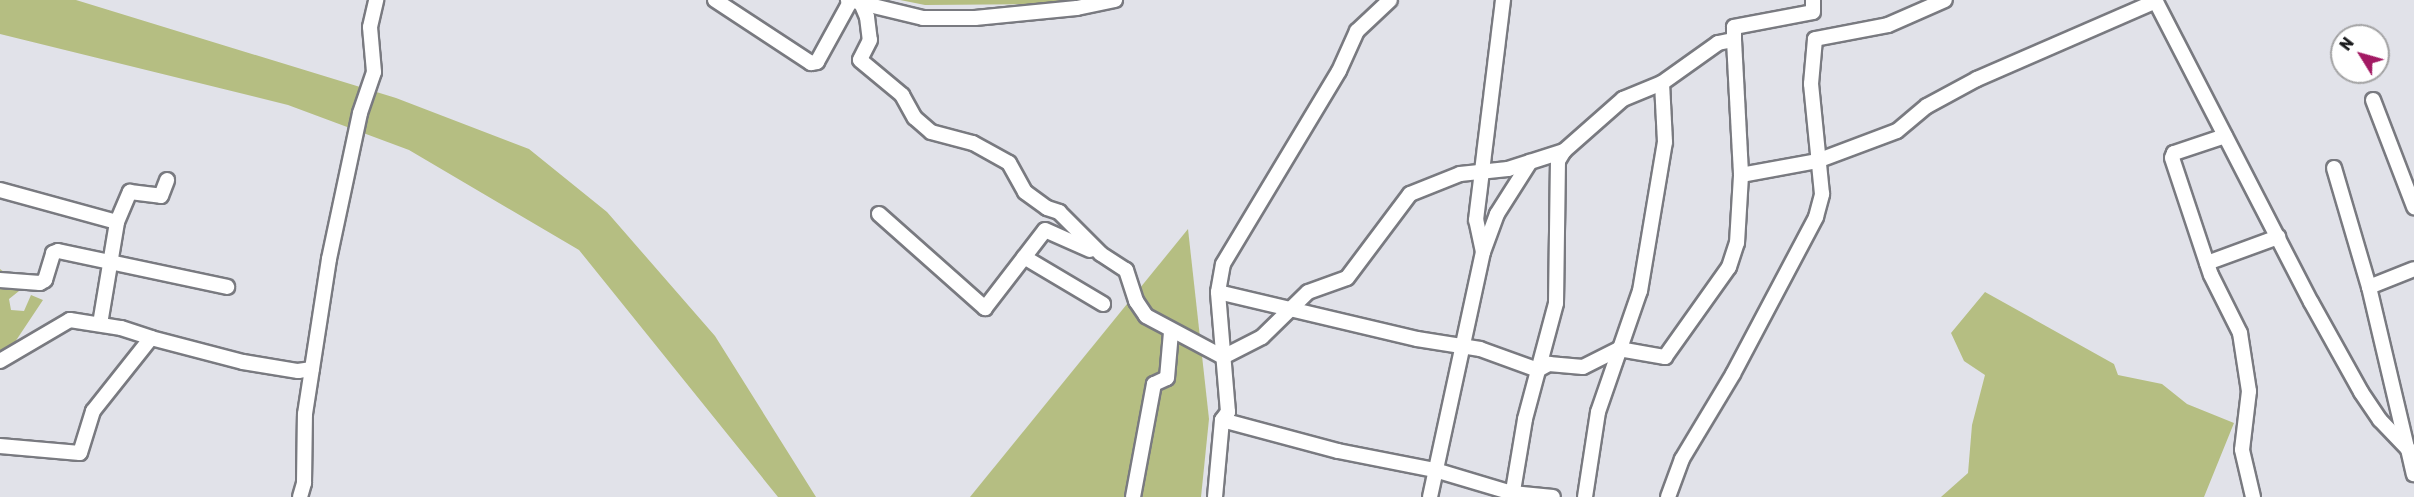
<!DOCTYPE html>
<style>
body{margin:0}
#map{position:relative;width:2414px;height:497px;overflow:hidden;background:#e1e2e9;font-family:Rubik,sans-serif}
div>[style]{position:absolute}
.green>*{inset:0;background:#b5be82}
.roads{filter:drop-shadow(2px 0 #797a80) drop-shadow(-2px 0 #797a80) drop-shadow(0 2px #797a80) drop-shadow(0 -2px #797a80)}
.minor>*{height:14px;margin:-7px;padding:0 7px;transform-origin:7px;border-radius:7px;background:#fff}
span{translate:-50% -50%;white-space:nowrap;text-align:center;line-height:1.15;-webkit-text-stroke:4.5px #fff;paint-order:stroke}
.north{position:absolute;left:2330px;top:24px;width:60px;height:60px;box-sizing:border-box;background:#fff;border:2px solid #a3a3a4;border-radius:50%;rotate:307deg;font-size:16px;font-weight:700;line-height:24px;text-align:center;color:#18191b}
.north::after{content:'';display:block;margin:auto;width:21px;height:27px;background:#a21963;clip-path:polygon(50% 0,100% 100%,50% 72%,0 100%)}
</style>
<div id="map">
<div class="green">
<i style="clip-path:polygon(0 0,76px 0,396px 98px,529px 149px,607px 212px,715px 336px,816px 497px,778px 497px,579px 250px,409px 150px,288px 105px,0 34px)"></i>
<i style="clip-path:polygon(900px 0,1073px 0,1057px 4px,925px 5px)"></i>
<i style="clip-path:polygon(1188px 229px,1209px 419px,1201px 497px,970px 497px)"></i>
<i style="clip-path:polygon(0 269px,24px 287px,9px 299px,11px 310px,24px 311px,31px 295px,43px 300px,9px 351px,0 352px)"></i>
<i style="clip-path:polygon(1985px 292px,2114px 364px,2118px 375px,2162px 384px,2187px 404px,2234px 423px,2204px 497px,1941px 497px,1968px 473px,1972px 425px,1985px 375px,1964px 361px,1951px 333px)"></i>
</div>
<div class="roads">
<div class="minor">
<i style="left:715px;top:0;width:115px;rotate:33.3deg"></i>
<i style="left:811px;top:63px;width:6px;rotate:-9deg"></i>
<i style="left:817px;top:62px;width:68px;rotate:-61.2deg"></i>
<i style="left:850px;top:2px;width:3px;rotate:-135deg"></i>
<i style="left:850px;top:0;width:11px;rotate:15deg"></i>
<i style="left:861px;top:3px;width:15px;rotate:67deg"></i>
<i style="left:867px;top:17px;width:23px;rotate:83deg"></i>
<i style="left:870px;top:40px;width:22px;rotate:117deg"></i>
<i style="left:860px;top:60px;width:55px;rotate:39.8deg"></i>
<i style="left:902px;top:95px;width:26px;rotate:61deg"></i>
<i style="left:915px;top:118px;width:21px;rotate:41deg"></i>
<i style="left:931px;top:132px;width:43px;rotate:14.7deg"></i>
<i style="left:973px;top:143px;width:41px;rotate:29.1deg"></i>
<i style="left:1009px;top:163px;width:33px;rotate:61deg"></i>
<i style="left:1025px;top:192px;width:27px;rotate:36deg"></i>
<i style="left:1047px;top:208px;width:13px;rotate:18deg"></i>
<i style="left:1059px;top:212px;width:59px;rotate:45deg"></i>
<i style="left:1101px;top:254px;width:30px;rotate:33deg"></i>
<i style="left:1126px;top:270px;width:33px;rotate:72deg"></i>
<i style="left:1136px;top:301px;width:18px;rotate:56deg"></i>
<i style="left:1146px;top:316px;width:87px;rotate:28deg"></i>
<i style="left:1223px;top:357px;width:44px;rotate:-27.1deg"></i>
<i style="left:1262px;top:337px;width:64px;rotate:-44.4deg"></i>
<i style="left:1308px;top:292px;width:41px;rotate:-19.7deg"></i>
<i style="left:1347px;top:278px;width:105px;rotate:-53.1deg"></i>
<i style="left:1410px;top:194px;width:54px;rotate:-21.8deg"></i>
<i style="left:1460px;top:174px;width:48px;rotate:-5.9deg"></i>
<i style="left:1508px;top:169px;width:59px;rotate:-17.8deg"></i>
<i style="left:1564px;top:151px;width:79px;rotate:-41.4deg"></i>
<i style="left:1623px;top:99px;width:42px;rotate:-22.3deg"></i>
<i style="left:1662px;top:83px;width:69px;rotate:-35.5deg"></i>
<i style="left:1718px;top:43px;width:16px;rotate:-11deg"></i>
<i style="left:1734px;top:40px;width:13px;rotate:-90deg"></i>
<i style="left:1734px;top:27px;width:80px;rotate:-10.8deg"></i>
<i style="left:1813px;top:12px;width:12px;rotate:-90deg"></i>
<i style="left:2155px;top:0;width:340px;rotate:62.7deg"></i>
<i style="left:2311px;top:302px;width:103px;rotate:60.9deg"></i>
<i style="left:2361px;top:392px;width:34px;rotate:56deg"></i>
<i style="left:2380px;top:420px;width:40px;rotate:46deg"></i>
<i style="left:2408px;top:449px;width:26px;rotate:77deg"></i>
<i style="left:861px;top:3px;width:64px;rotate:13.6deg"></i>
<i style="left:923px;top:18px;width:52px"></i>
<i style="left:975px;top:18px;width:102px;rotate:-5.6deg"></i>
<i style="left:1077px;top:8px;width:39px;rotate:-12deg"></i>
<i style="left:1734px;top:40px;width:135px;rotate:87deg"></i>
<i style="left:2373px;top:100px;width:115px;rotate:69deg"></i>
<i style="left:2225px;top:136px;width:54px;rotate:161.6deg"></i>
<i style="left:2174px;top:153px;width:5px;rotate:112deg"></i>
<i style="left:2172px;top:158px;width:123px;rotate:71.6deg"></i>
<i style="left:2211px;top:275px;width:65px;rotate:63.4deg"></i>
<i style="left:2240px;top:333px;width:59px;rotate:81.2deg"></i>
<i style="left:2249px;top:391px;width:59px;rotate:96.8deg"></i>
<i style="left:2242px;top:450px;width:48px;rotate:76.8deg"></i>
<i style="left:2334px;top:168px;width:124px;rotate:73.6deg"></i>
<i style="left:2369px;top:287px;width:165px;rotate:76.7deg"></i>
<i style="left:0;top:190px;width:121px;rotate:15.3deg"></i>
<i style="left:879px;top:214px;width:142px;rotate:41.6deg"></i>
<i style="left:985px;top:308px;width:98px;rotate:-52.4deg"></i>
<i style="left:1045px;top:230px;width:49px;rotate:24deg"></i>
<i style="left:1483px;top:252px;width:40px;rotate:-69.8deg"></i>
<i style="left:1497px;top:214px;width:62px;rotate:-57.6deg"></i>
<i style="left:1024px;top:257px;width:92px;rotate:30.7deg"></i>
<i style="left:2207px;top:263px;width:76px;rotate:-20.1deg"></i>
<i style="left:0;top:280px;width:40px;rotate:4.3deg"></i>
<i style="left:40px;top:283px;width:6px;rotate:-31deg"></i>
<i style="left:45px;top:280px;width:28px;rotate:-73deg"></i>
<i style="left:53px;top:253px;width:5px;rotate:-22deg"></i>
<i style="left:58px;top:251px;width:173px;rotate:12deg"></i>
<i style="left:2369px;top:287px;width:48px;rotate:-21.8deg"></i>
<i style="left:1218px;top:292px;width:204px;rotate:13.3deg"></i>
<i style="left:1417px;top:339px;width:64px;rotate:9deg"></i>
<i style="left:1480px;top:349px;width:62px;rotate:19.9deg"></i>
<i style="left:1538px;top:370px;width:13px;rotate:-29deg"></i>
<i style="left:1549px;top:364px;width:34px;rotate:5deg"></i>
<i style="left:1583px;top:367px;width:40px;rotate:-26.6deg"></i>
<i style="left:1619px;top:349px;width:47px;rotate:9.9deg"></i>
<i style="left:1665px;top:357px;width:110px;rotate:-54.6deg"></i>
<i style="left:1729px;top:267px;width:25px;rotate:-72deg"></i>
<i style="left:1737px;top:243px;width:68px;rotate:-86.6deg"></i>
<i style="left:1741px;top:175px;width:77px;rotate:-10.4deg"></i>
<i style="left:1817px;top:161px;width:85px;rotate:-20.6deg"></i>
<i style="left:1897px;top:131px;width:39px;rotate:-40deg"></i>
<i style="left:1927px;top:106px;width:57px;rotate:-28.4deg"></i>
<i style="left:1977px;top:79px;width:195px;rotate:-23.5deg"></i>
<i style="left:100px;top:324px;width:103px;rotate:-80.5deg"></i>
<i style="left:117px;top:222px;width:33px;rotate:-67deg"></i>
<i style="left:130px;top:192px;width:31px;rotate:7deg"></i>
<i style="left:161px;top:196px;width:17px;rotate:-69deg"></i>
<i style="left:0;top:361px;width:81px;rotate:-30.4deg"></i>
<i style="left:70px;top:320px;width:52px;rotate:8.9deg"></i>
<i style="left:121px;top:328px;width:32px;rotate:18deg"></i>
<i style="left:1222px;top:420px;width:120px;rotate:15deg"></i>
<i style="left:1338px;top:451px;width:99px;rotate:11.1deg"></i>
<i style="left:1435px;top:470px;width:80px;rotate:16.6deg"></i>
<i style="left:1512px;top:493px;width:41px;rotate:5.6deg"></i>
<i style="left:0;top:446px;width:80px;rotate:5deg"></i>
<i style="left:80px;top:453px;width:44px;rotate:-72.8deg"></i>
<i style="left:93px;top:411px;width:93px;rotate:-51.5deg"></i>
<i style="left:151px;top:338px;width:95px;rotate:14.6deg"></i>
<i style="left:243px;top:362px;width:56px;rotate:9.3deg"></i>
<i style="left:298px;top:371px;width:14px;rotate:-8deg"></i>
<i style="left:300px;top:497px;width:15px;rotate:-74deg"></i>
<i style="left:304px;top:483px;width:69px;rotate:-89.2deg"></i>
<i style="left:305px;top:414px;width:157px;rotate:-81.2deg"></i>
<i style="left:329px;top:259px;width:149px;rotate:-78deg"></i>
<i style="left:360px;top:113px;width:43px;rotate:-71.1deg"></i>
<i style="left:374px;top:72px;width:45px;rotate:-95.1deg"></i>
<i style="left:370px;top:27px;width:28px;rotate:-77deg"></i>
<i style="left:1133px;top:497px;width:115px;rotate:-79.5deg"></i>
<i style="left:1154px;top:384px;width:14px;rotate:-25deg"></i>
<i style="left:1167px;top:378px;width:46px;rotate:-85deg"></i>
<i style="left:1215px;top:497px;width:77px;rotate:-84.8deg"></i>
<i style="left:1222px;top:420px;width:10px;rotate:-53deg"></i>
<i style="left:1228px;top:412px;width:120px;rotate:-94.8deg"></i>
<i style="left:1218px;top:292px;width:28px;rotate:-80deg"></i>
<i style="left:1223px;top:264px;width:225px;rotate:-59deg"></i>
<i style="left:1339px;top:71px;width:44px;rotate:-65.8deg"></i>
<i style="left:1357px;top:31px;width:45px;rotate:-43.2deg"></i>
<i style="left:1430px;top:497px;width:251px;rotate:-77.8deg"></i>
<i style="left:1483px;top:252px;width:33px;rotate:-102deg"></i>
<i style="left:1476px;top:220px;width:222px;rotate:-83deg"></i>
<i style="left:1512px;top:497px;width:79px;rotate:-80.5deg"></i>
<i style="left:1525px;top:419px;width:120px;rotate:-75deg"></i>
<i style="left:1556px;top:303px;width:142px;rotate:-89.2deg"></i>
<i style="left:1558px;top:161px;width:12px;rotate:-59deg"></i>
<i style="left:1585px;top:497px;width:86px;rotate:-81.3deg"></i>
<i style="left:1598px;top:412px;width:128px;rotate:-70.9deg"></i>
<i style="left:1640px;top:291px;width:151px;rotate:-80.5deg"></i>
<i style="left:1665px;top:142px;width:59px;rotate:-92.9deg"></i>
<i style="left:1668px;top:497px;width:40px;rotate:-69.8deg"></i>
<i style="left:1682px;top:459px;width:99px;rotate:-59deg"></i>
<i style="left:1733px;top:374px;width:178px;rotate:-62.1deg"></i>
<i style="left:1816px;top:217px;width:24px;rotate:-75deg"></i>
<i style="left:1822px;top:194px;width:111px;rotate:-95.7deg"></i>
<i style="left:1811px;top:84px;width:45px;rotate:-84.9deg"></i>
<i style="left:1815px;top:39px;width:74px;rotate:-10.9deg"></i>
<i style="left:1888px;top:25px;width:62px;rotate:-23.7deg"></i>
</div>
</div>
<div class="north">N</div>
</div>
